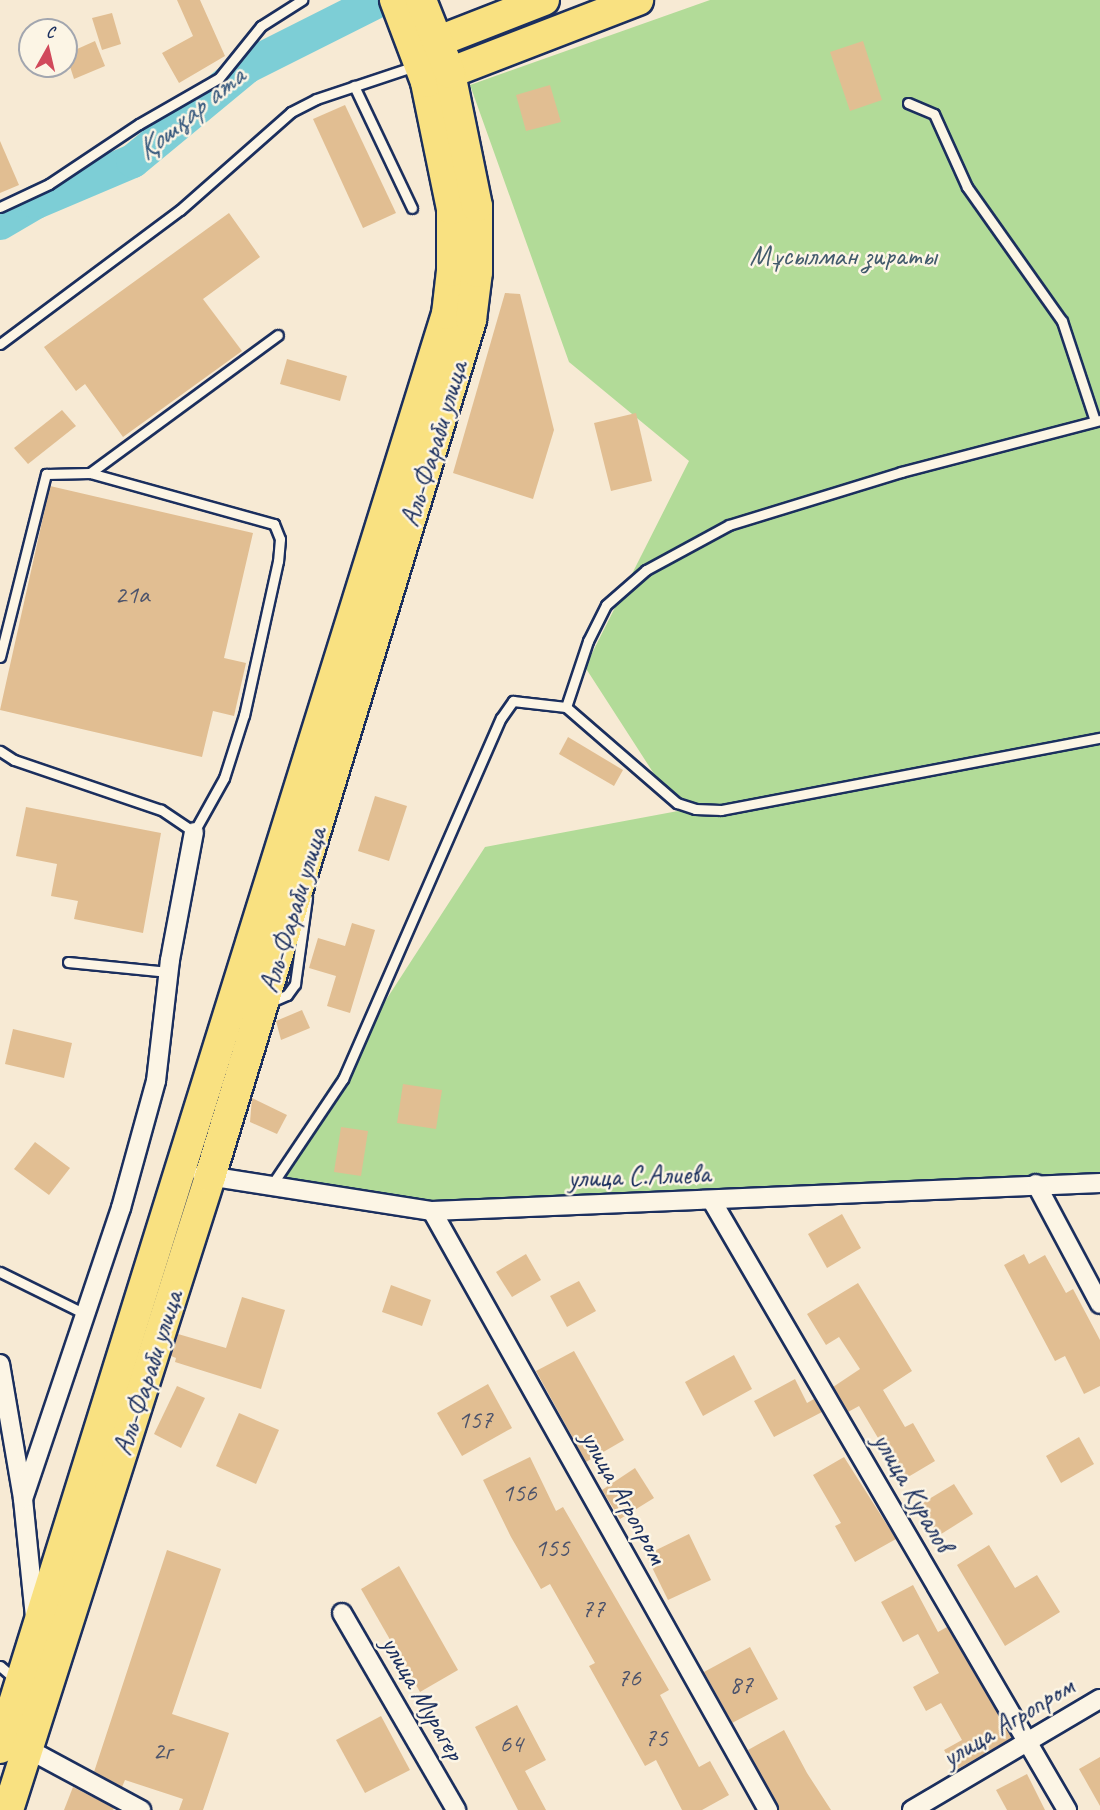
<!DOCTYPE html>
<meta charset="utf-8">
<style>
body{margin:0}
#map{position:relative;width:1100px;height:1810px;overflow:hidden;background:#f7ead4;font-family:Caveat,sans-serif}
div>[style]{position:absolute}
.green>*{inset:0;background:#b2db98}
.river>*{height:34px;margin:-17px;padding:0 17px;transform-origin:17px;border-radius:17px;background:#7dced6}
.building>*{inset:0;background:#e1be92}
.roads{filter:drop-shadow(2px 0 #1b2f5e) drop-shadow(-2px 0 #1b2f5e) drop-shadow(0 2px #1b2f5e) drop-shadow(0 -2px #1b2f5e)}
.service>*{height:9px;margin:-4.5px;padding:0 4.5px;transform-origin:4.5px;border-radius:4.5px;background:#fcf5e5}
.minor>*{height:18px;margin:-9px;padding:0 9px;transform-origin:9px;border-radius:9px;background:#fcf5e5}
.primary>*{height:30px;margin:-15px;padding:0 15px;transform-origin:15px;border-radius:15px;background:#f9e181}
span{translate:-50% -50%;white-space:nowrap;text-align:center;line-height:1.15;-webkit-text-stroke:5px #fcf5e5;paint-order:stroke}
.number-label{font-size:26px;color:#4c536b}
.number-label span{-webkit-text-stroke-width:0}
.park-label{font-size:28px;color:#415a6c}
.street-label{font-size:28px;color:#1b2f5e}
.water-label{font-size:30px;color:#34577c;font-style:italic}
.north{position:absolute;left:18px;top:18px;width:60px;height:60px;box-sizing:border-box;background:#fcf5e5;border:2px solid #a2a6af;border-radius:50%;rotate:8deg;font-size:16px;font-weight:700;line-height:24px;text-align:center;color:#1b2f5e}
.north::after{content:'';display:block;margin:auto;width:21px;height:27px;background:#d1495b;clip-path:polygon(50% 0,100% 100%,50% 72%,0 100%)}
</style>
<div id="map">
<div class="green">
<i style="clip-path:polygon(710px 0,1100px 0,1100px 1184px,432px 1211px,261px 1193px,485px 847px,678px 811px,585px 667px,689px 461px,569px 362px,470px 85px)"></i>
</div>
<div class="river">
<i style="left:0;top:223px;width:42px;rotate:-30.3deg"></i>
<i style="left:36px;top:202px;width:105px;rotate:-22.9deg"></i>
<i style="left:133px;top:161px;width:149px;rotate:-39.6deg"></i>
<i style="left:248px;top:66px;width:147px;rotate:-26.7deg"></i>
</div>
<div class="building">
<i style="clip-path:polygon(177px 0,200px 0,225px 56px,179px 83px,162px 53px,193px 36px)"></i>
<i style="clip-path:polygon(112px 13px,121px 44px,102px 50px,92px 18px)"></i>
<i style="clip-path:polygon(95px 41px,105px 66px,74px 79px,66px 54px)"></i>
<i style="clip-path:polygon(863px 41px,882px 100px,850px 111px,830px 52px)"></i>
<i style="clip-path:polygon(550px 85px,561px 122px,526px 131px,516px 95px)"></i>
<i style="clip-path:polygon(345px 105px,396px 213px,363px 228px,313px 119px)"></i>
<i style="clip-path:polygon(0 141px,19px 185px,0 193px)"></i>
<i style="clip-path:polygon(229px 213px,260px 257px,203px 299px,242px 351px,123px 437px,85px 384px,76px 391px,44px 347px)"></i>
<i style="clip-path:polygon(505px 293px,520px 294px,554px 430px,533px 499px,453px 473px)"></i>
<i style="clip-path:polygon(287px 359px,347px 376px,340px 401px,280px 384px)"></i>
<i style="clip-path:polygon(62px 410px,76px 426px,28px 464px,14px 448px)"></i>
<i style="clip-path:polygon(636px 413px,652px 481px,611px 491px,594px 423px)"></i>
<i style="clip-path:polygon(50px 486px,253px 533px,224px 658px,246px 663px,234px 716px,213px 711px,202px 757px,0 710px)"></i>
<i style="clip-path:polygon(568px 737px,623px 770px,614px 786px,559px 754px)"></i>
<i style="clip-path:polygon(375px 796px,407px 806px,389px 861px,358px 851px)"></i>
<i style="clip-path:polygon(26px 807px,161px 833px,143px 933px,74px 919px,78px 901px,51px 896px,57px 864px,16px 856px)"></i>
<i style="clip-path:polygon(352px 923px,375px 930px,350px 1013px,327px 1006px,336px 976px,309px 968px,318px 938px,345px 946px)"></i>
<i style="clip-path:polygon(302px 1010px,310px 1028px,281px 1040px,276px 1021px)"></i>
<i style="clip-path:polygon(13px 1029px,72px 1043px,64px 1078px,5px 1064px)"></i>
<i style="clip-path:polygon(403px 1084px,442px 1090px,436px 1129px,397px 1123px)"></i>
<i style="clip-path:polygon(252px 1098px,287px 1115px,277px 1134px,250px 1122px)"></i>
<i style="clip-path:polygon(341px 1127px,368px 1131px,361px 1176px,334px 1172px)"></i>
<i style="clip-path:polygon(35px 1142px,70px 1168px,49px 1195px,14px 1169px)"></i>
<i style="clip-path:polygon(842px 1214px,861px 1248px,827px 1268px,808px 1234px)"></i>
<i style="clip-path:polygon(526px 1254px,541px 1280px,512px 1297px,496px 1272px)"></i>
<i style="clip-path:polygon(1024px 1254px,1029px 1264px,1045px 1255px,1066px 1293px,1073px 1289px,1100px 1340px,1100px 1386px,1084px 1394px,1065px 1356px,1055px 1361px,1004px 1265px)"></i>
<i style="clip-path:polygon(579px 1281px,596px 1311px,567px 1327px,550px 1296px)"></i>
<i style="clip-path:polygon(858px 1283px,912px 1371px,883px 1390px,905px 1427px,913px 1423px,935px 1461px,903px 1480px,859px 1406px,848px 1412px,833px 1387px,860px 1369px,839px 1337px,826px 1345px,807px 1314px)"></i>
<i style="clip-path:polygon(391px 1285px,431px 1300px,422px 1326px,382px 1312px)"></i>
<i style="clip-path:polygon(242px 1297px,285px 1310px,261px 1389px,175px 1362px,176px 1358px,171px 1356px,178px 1334px,226px 1348px)"></i>
<i style="clip-path:polygon(574px 1351px,624px 1440px,586px 1462px,536px 1371px)"></i>
<i style="clip-path:polygon(734px 1355px,752px 1389px,703px 1416px,685px 1382px)"></i>
<i style="clip-path:polygon(795px 1379px,807px 1403px,814px 1399px,822px 1412px,774px 1437px,754px 1401px)"></i>
<i style="clip-path:polygon(488px 1384px,512px 1428px,462px 1456px,437px 1413px)"></i>
<i style="clip-path:polygon(177px 1386px,205px 1398px,181px 1448px,154px 1434px)"></i>
<i style="clip-path:polygon(239px 1413px,279px 1430px,256px 1484px,216px 1466px)"></i>
<i style="clip-path:polygon(1079px 1437px,1094px 1464px,1061px 1483px,1046px 1456px)"></i>
<i style="clip-path:polygon(530px 1457px,556px 1511px,563px 1507px,669px 1690px,660px 1695px,699px 1767px,710px 1761px,729px 1795px,702px 1810px,682px 1810px,656px 1760px,645px 1766px,589px 1666px,595px 1663px,550px 1584px,541px 1589px,511px 1537px,483px 1480px)"></i>
<i style="clip-path:polygon(844px 1457px,896px 1539px,855px 1562px,835px 1526px,841px 1523px,813px 1475px)"></i>
<i style="clip-path:polygon(635px 1468px,654px 1498px,620px 1519px,602px 1490px)"></i>
<i style="clip-path:polygon(954px 1484px,973px 1514px,938px 1536px,919px 1505px)"></i>
<i style="clip-path:polygon(689px 1534px,711px 1580px,668px 1600px,646px 1555px)"></i>
<i style="clip-path:polygon(989px 1545px,1015px 1588px,1037px 1575px,1060px 1612px,1005px 1646px,957px 1565px)"></i>
<i style="clip-path:polygon(167px 1550px,221px 1569px,172px 1714px,229px 1733px,203px 1810px,179px 1810px,183px 1799px,125px 1780px,122px 1787px,94px 1772px)"></i>
<i style="clip-path:polygon(399px 1566px,458px 1670px,420px 1692px,361px 1589px)"></i>
<i style="clip-path:polygon(913px 1585px,938px 1632px,947px 1627px,1012px 1738px,956px 1770px,944px 1750px,962px 1740px,941px 1703px,926px 1711px,913px 1687px,939px 1673px,918px 1634px,903px 1642px,881px 1602px)"></i>
<i style="clip-path:polygon(750px 1647px,778px 1699px,732px 1723px,704px 1672px)"></i>
<i style="clip-path:polygon(517px 1705px,546px 1760px,525px 1771px,546px 1810px,518px 1810px,475px 1727px)"></i>
<i style="clip-path:polygon(381px 1716px,410px 1770px,365px 1793px,336px 1740px)"></i>
<i style="clip-path:polygon(784px 1730px,807px 1773px,831px 1810px,779px 1810px,748px 1750px)"></i>
<i style="clip-path:polygon(1100px 1757px,1100px 1806px,1079px 1769px)"></i>
<i style="clip-path:polygon(1027px 1774px,1045px 1810px,1007px 1810px,996px 1790px)"></i>
<i style="clip-path:polygon(73px 1787px,114px 1808px,113px 1810px,64px 1810px)"></i>
</div>
<div class="roads">
<div class="service">
<i style="left:354px;top:86px;width:135px;rotate:64.6deg"></i>
<i style="left:908px;top:103px;width:28px;rotate:23deg"></i>
<i style="left:934px;top:114px;width:80px;rotate:65.7deg"></i>
<i style="left:967px;top:187px;width:164px;rotate:54.7deg"></i>
<i style="left:1062px;top:321px;width:105px;rotate:71.7deg"></i>
<i style="left:0;top:207px;width:54px;rotate:-25.1deg"></i>
<i style="left:49px;top:184px;width:108px;rotate:-33.7deg"></i>
<i style="left:139px;top:124px;width:92px;rotate:-29.9deg"></i>
<i style="left:219px;top:78px;width:67px;rotate:-51.1deg"></i>
<i style="left:261px;top:26px;width:49px;rotate:-32.4deg"></i>
<i style="left:0;top:344px;width:224px;rotate:-36.7deg"></i>
<i style="left:180px;top:210px;width:148px;rotate:-41.4deg"></i>
<i style="left:291px;top:112px;width:28px;rotate:-27deg"></i>
<i style="left:316px;top:99px;width:104px;rotate:-18.4deg"></i>
<i style="left:90px;top:473px;width:233px;rotate:-36.3deg"></i>
<i style="left:0;top:657px;width:189px;rotate:-75.9deg"></i>
<i style="left:46px;top:474px;width:44px;rotate:-1.3deg"></i>
<i style="left:90px;top:473px;width:191px;rotate:15.5deg"></i>
<i style="left:274px;top:524px;width:16px;rotate:68deg"></i>
<i style="left:280px;top:539px;width:22px;rotate:95deg"></i>
<i style="left:278px;top:561px;width:158px;rotate:102.4deg"></i>
<i style="left:244px;top:715px;width:66px;rotate:107.6deg"></i>
<i style="left:224px;top:778px;width:62px;rotate:119.1deg"></i>
<i style="left:194px;top:832px;width:40px;rotate:-146deg"></i>
<i style="left:161px;top:810px;width:155px;rotate:-161.2deg"></i>
<i style="left:14px;top:760px;width:17px;rotate:-147deg"></i>
<i style="left:566px;top:707px;width:70px;rotate:-71.6deg"></i>
<i style="left:588px;top:641px;width:40px;rotate:-63.4deg"></i>
<i style="left:606px;top:605px;width:53px;rotate:-41.2deg"></i>
<i style="left:646px;top:570px;width:94px;rotate:-28.5deg"></i>
<i style="left:729px;top:525px;width:180px;rotate:-17.1deg"></i>
<i style="left:901px;top:472px;width:206px;rotate:-14.6deg"></i>
<i style="left:68px;top:962px;width:101px;rotate:5.7deg"></i>
<i style="left:271px;top:1002px;width:17px;rotate:-24deg"></i>
<i style="left:287px;top:995px;width:14px;rotate:-54deg"></i>
<i style="left:295px;top:984px;width:87px;rotate:-82.1deg"></i>
<i style="left:271px;top:1186px;width:129px;rotate:-56.1deg"></i>
<i style="left:343px;top:1079px;width:394px;rotate:-66.4deg"></i>
<i style="left:501px;top:718px;width:21px;rotate:-55deg"></i>
<i style="left:513px;top:701px;width:53px;rotate:6.5deg"></i>
<i style="left:566px;top:707px;width:147px;rotate:40.9deg"></i>
<i style="left:677px;top:803px;width:19px;rotate:18deg"></i>
<i style="left:695px;top:809px;width:26px;rotate:2deg"></i>
<i style="left:721px;top:810px;width:386px;rotate:-10.8deg"></i>
<i style="left:0;top:1272px;width:95px;rotate:26.3deg"></i>
<i style="left:0;top:1666px;width:21px;rotate:41deg"></i>
</div>
<div class="minor">
<i style="left:202px;top:1175px;width:233px;rotate:8.9deg"></i>
<i style="left:432px;top:1211px;width:669px;rotate:-2.4deg"></i>
<i style="left:1036px;top:1184px;width:136px;rotate:61.9deg"></i>
<i style="left:712px;top:1201px;width:705px;rotate:59.76deg"></i>
<i style="left:432px;top:1211px;width:687px;rotate:60.71deg"></i>
<i style="left:0;top:1364px;width:137px;rotate:80.3deg"></i>
<i style="left:23px;top:1499px;width:119px;rotate:84.2deg"></i>
<i style="left:23px;top:1499px;width:307px;rotate:-71.4deg"></i>
<i style="left:121px;top:1208px;width:132px;rotate:-74.6deg"></i>
<i style="left:156px;top:1081px;width:122px;rotate:-83.4deg"></i>
<i style="left:170px;top:960px;width:130px;rotate:-79.4deg"></i>
<i style="left:342px;top:1613px;width:228px;rotate:59.9deg"></i>
<i style="left:26px;top:1748px;width:131px;rotate:28.3deg"></i>
<i style="left:912px;top:1810px;width:218px;rotate:-30.6deg"></i>
</div>
<div class="primary">
<i style="left:421px;top:48px;width:132px;rotate:-21.3deg"></i>
<i style="left:431px;top:80px;width:222px;rotate:-21.1deg"></i>
<i style="left:0;top:1748px;width:1502px;rotate:-72.69deg"></i>
<i style="left:447px;top:314px;width:43px;rotate:-83.4deg"></i>
<i style="left:452px;top:271px;width:62px;rotate:-90deg"></i>
<i style="left:452px;top:209px;width:130px;rotate:-101.6deg"></i>
<i style="left:426px;top:82px;width:88px;rotate:-110.7deg"></i>
<i style="left:8px;top:1810px;width:664px;rotate:-72.3deg"></i>
<i style="left:210px;top:1177px;width:896px;rotate:-73.06deg"></i>
<i style="left:471px;top:320px;width:48px;rotate:-82.9deg"></i>
<i style="left:477px;top:272px;width:66px;rotate:-90deg"></i>
<i style="left:477px;top:206px;width:136px;rotate:-101.5deg"></i>
<i style="left:450px;top:73px;width:79px;rotate:-111.7deg"></i>
</div>
</div>
<div class="number-label">
<span style="left:132px;top:595px">21а</span>
<span style="left:475px;top:1420px">157</span>
<span style="left:519px;top:1493px">156</span>
<span style="left:552px;top:1548px">155</span>
<span style="left:593px;top:1609px">77</span>
<span style="left:629px;top:1678px">76</span>
<span style="left:741px;top:1685px">87</span>
<span style="left:656px;top:1738px">75</span>
<span style="left:511px;top:1744px">64</span>
<span style="left:162px;top:1751px">2г</span>
</div>
<div class="park-label">
<span style="left:843px;top:256px">Мұсылман зираты</span>
</div>
<div class="street-label">
<span style="left:434px;top:444px;rotate:-73deg">Аль-Фараби улица</span>
<span style="left:293px;top:910px;rotate:-73deg">Аль-Фараби улица</span>
<span style="left:639px;top:1176px;rotate:-2deg">улица С.Алиева</span>
<span style="left:148px;top:1373px;rotate:-72deg">Аль-Фараби улица</span>
<span style="left:913px;top:1492px;rotate:60deg">улица Куралов</span>
<span style="left:624px;top:1497px;rotate:61deg">улица Агропром</span>
<span style="left:423px;top:1698px;rotate:60deg">улица Мурагер</span>
<span style="left:1008px;top:1722px;rotate:-31deg">улица Агропром</span>
</div>
<div class="water-label">
<span style="left:190px;top:113px;rotate:-39deg">Қошқар ата</span>
</div>
<div class="north">С</div>
</div>
